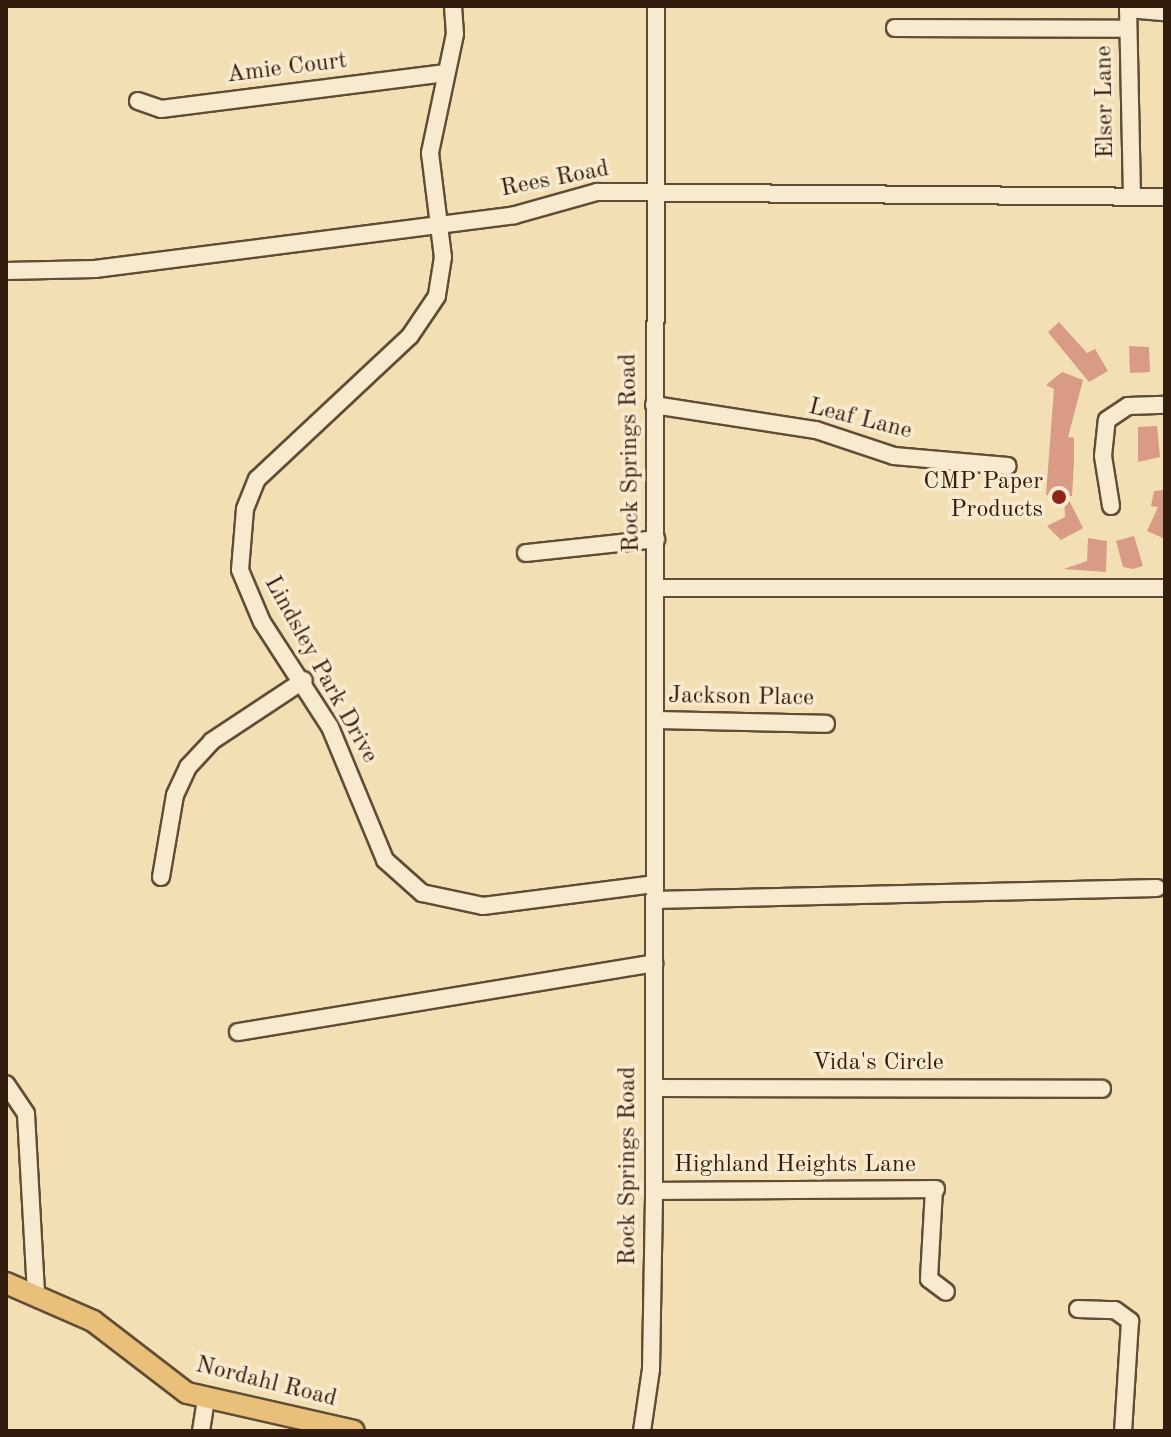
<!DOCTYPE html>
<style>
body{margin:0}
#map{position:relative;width:1171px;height:1437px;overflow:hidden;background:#f2dfb3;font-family:"Old Standard TT",serif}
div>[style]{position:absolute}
.building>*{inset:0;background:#d99b85}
.roads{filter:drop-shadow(2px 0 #614d36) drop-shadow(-2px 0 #614d36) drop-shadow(0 2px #614d36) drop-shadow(0 -2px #614d36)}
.minor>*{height:16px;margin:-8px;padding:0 8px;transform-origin:8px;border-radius:8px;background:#f7eace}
.major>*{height:20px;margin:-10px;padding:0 10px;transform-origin:10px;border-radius:10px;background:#e9c07a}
.dots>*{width:22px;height:22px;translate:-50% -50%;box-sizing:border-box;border:4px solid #f7eace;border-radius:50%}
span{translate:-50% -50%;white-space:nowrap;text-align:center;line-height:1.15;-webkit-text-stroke:7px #f7eace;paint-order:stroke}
.street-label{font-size:24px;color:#311c0d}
.poi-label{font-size:24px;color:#311c0d}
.right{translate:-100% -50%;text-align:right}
.frame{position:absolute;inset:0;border:8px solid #311c0d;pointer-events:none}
</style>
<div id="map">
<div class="building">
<i style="clip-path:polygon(1059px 322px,1087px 353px,1095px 349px,1108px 371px,1089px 382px,1048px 332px)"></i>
<i style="clip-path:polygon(1129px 346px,1149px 347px,1150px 372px,1130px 373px)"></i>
<i style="clip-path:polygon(1062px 372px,1083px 380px,1068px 437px,1074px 438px,1074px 462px,1072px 496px,1067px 496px,1083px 528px,1061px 540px,1047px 526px,1065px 517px,1064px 496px,1046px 495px,1054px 389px,1046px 385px)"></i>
<i style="clip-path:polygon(1157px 426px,1160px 457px,1138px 462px,1138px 427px)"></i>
<i style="clip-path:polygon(1165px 490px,1165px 539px,1147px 531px,1158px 507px,1151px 506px,1154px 491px)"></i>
<i style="clip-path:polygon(1134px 536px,1143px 566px,1133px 569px,1123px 567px,1116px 541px)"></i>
<i style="clip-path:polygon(1088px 538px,1107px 541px,1106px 572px,1064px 569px,1087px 561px)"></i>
</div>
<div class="roads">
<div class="minor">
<i style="left:453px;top:6px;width:28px;rotate:86deg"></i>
<i style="left:455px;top:34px;width:122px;rotate:101.9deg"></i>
<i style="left:430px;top:153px;width:105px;rotate:82.9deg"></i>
<i style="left:443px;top:257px;width:39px;rotate:99deg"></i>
<i style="left:437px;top:296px;width:48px;rotate:124deg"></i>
<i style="left:410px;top:336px;width:209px;rotate:136.9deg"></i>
<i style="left:257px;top:479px;width:32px;rotate:112deg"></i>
<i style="left:245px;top:509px;width:61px;rotate:94.7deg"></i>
<i style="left:240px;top:570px;width:56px;rotate:67.1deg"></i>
<i style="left:262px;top:622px;width:125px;rotate:57.1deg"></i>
<i style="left:330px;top:727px;width:144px;rotate:67.5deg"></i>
<i style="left:385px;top:860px;width:50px;rotate:41.7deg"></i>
<i style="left:422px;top:893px;width:62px;rotate:12deg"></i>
<i style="left:483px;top:906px;width:172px;rotate:-7.3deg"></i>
<i style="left:1128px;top:6px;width:191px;rotate:88.8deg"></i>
<i style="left:1128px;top:9px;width:37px;rotate:5deg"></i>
<i style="left:895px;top:28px;width:233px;rotate:0.2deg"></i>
<i style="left:138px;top:101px;width:24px;rotate:19deg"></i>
<i style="left:161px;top:109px;width:285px;rotate:-7.2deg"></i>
<i style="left:6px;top:271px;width:89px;rotate:-1.3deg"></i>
<i style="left:95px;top:269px;width:423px;rotate:-7.3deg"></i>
<i style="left:515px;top:215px;width:85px;rotate:-15.7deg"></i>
<i style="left:597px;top:192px;width:568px;rotate:0.5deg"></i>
<i style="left:654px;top:405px;width:164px;rotate:8.8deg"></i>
<i style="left:816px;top:430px;width:82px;rotate:18.4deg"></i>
<i style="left:894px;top:456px;width:114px;rotate:5deg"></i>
<i style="left:1111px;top:506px;width:51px;rotate:-99.1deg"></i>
<i style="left:1103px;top:456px;width:36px;rotate:-84deg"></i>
<i style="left:1107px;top:420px;width:25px;rotate:-34deg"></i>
<i style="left:1128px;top:406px;width:37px;rotate:-2deg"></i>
<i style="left:526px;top:553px;width:131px;rotate:-6.1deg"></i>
<i style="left:657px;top:588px;width:508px"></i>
<i style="left:655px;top:720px;width:171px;rotate:1.3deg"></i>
<i style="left:161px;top:877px;width:83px;rotate:-80.3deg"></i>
<i style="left:175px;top:795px;width:31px;rotate:-65deg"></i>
<i style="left:188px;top:767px;width:35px;rotate:-47deg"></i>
<i style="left:212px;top:741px;width:110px;rotate:-33.5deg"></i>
<i style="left:654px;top:900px;width:503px;rotate:-1.37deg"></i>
<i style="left:238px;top:1032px;width:422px;rotate:-9.4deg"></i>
<i style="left:6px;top:1084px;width:36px;rotate:56deg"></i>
<i style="left:26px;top:1114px;width:180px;rotate:86.8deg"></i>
<i style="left:654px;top:1088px;width:448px;rotate:0.1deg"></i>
<i style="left:934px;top:1189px;width:90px;rotate:93.2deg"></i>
<i style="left:929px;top:1279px;width:21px;rotate:37deg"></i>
<i style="left:654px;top:1191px;width:282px;rotate:-0.4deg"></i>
<i style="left:1078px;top:1309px;width:37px;rotate:2deg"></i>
<i style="left:1115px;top:1310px;width:19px;rotate:36deg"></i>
<i style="left:1130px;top:1321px;width:110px;rotate:93.6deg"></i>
<i style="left:201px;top:1431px;width:33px;rotate:-81deg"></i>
<i style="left:642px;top:1431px;width:63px;rotate:-81.7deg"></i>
<i style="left:651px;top:1369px;width:178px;rotate:-89deg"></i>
<i style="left:654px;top:1191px;width:1185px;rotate:-89.9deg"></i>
</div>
<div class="major">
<i style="left:6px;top:1283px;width:95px;rotate:23.6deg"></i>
<i style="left:93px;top:1321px;width:118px;rotate:37.5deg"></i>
<i style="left:187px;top:1393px;width:171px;rotate:12.8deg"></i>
</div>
</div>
<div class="dots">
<i style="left:1059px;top:497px;background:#8f2418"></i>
</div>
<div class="street-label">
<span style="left:287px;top:69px;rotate:-7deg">Amie Court</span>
<span style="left:1106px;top:102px;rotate:-91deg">Elser Lane</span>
<span style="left:555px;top:180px;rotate:-11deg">Rees Road</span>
<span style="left:860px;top:420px;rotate:14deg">Leaf Lane</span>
<span style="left:631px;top:453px;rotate:-91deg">Rock Springs Road</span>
<span style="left:320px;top:670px;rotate:61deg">Lindsley Park Drive</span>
<span style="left:741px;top:698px;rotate:1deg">Jackson Place</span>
<span style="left:878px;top:1064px">Vida's Circle</span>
<span style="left:629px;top:1166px;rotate:-90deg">Rock Springs Road</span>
<span style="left:795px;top:1166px">Highland Heights Lane</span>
<span style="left:266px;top:1383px;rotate:14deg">Nordahl Road</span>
</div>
<div class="poi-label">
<span class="right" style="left:1043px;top:497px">CMP Paper<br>Products</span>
</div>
<div class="frame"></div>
</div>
